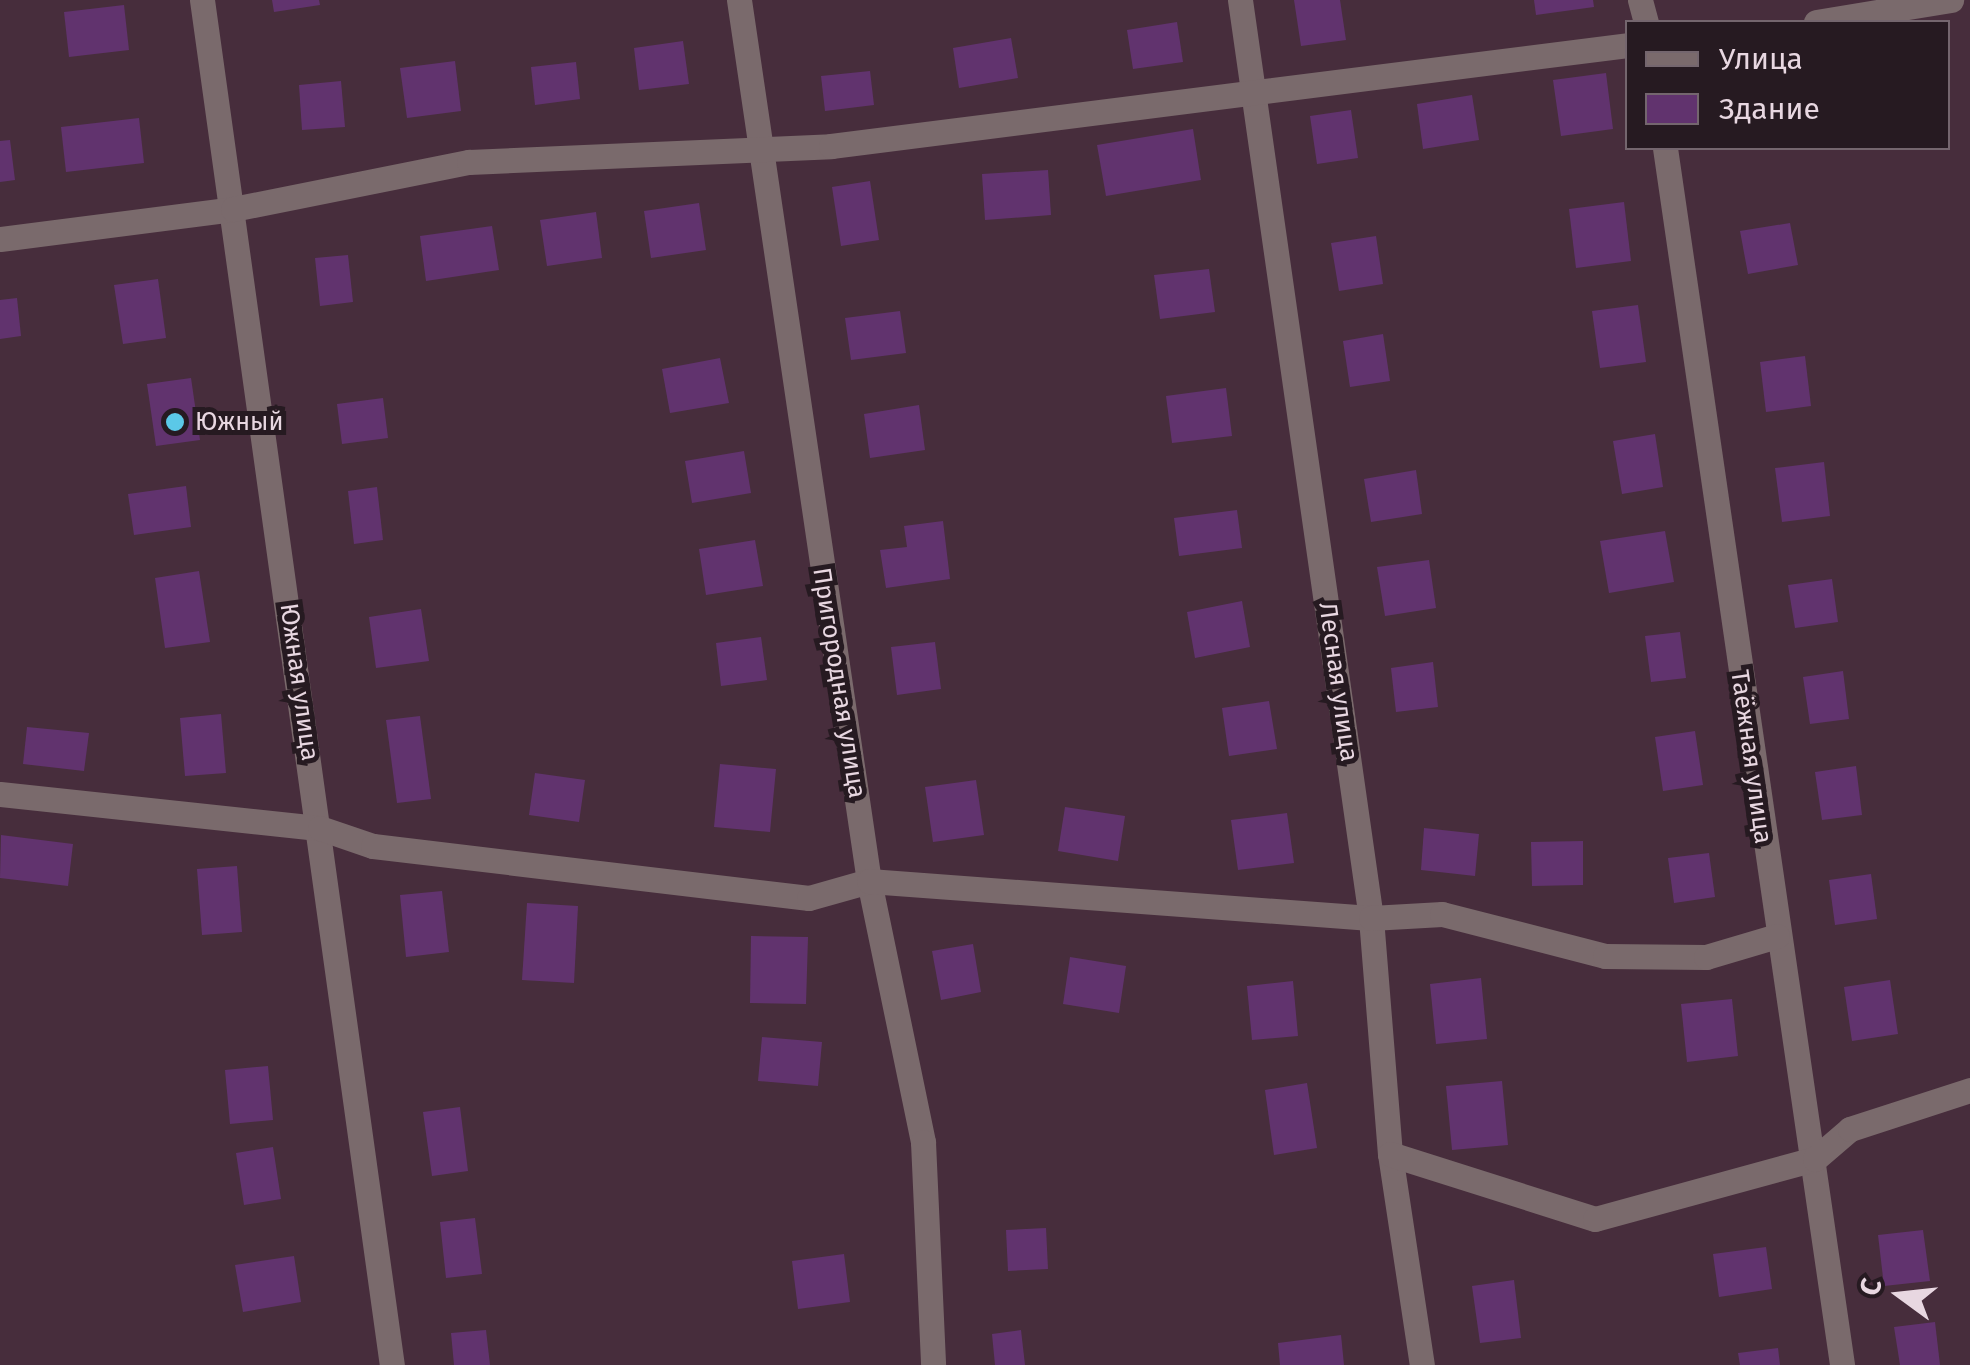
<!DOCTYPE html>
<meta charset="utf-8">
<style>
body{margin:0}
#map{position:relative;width:1970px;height:1365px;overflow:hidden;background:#472d3c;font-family:"Fira Sans",sans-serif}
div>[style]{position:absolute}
.building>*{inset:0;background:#61336e}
.minor>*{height:25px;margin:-12.5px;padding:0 12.5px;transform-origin:12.5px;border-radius:12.5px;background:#7a6a6c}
.dots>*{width:28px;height:28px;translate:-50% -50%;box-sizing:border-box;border:5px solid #261a21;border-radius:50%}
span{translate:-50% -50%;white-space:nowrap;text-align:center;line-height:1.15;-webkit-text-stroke:10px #261a21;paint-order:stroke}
.poi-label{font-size:25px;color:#e8d7e1}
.left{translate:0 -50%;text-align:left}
.street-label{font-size:25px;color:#e8d7e1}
.legend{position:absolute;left:1625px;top:20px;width:325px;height:130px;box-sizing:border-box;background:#261a21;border:2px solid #74666e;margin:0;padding:12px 18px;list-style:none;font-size:30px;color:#e8d7e1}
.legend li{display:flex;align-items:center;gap:20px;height:50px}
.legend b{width:50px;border:2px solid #74666e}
.north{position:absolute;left:1850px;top:1245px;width:100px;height:100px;-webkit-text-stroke:8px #261a21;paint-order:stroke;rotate:285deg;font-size:28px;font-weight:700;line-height:40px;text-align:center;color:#e8d7e1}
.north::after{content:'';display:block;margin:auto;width:35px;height:45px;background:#e8d7e1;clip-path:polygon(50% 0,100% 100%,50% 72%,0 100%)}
</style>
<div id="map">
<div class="building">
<i style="clip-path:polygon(272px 0,319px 0,320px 5px,274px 12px)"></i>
<i style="clip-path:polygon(1294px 0,1340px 0,1346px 40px,1301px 46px)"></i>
<i style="clip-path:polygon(1534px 0,1593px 0,1594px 7px,1536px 15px)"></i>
<i style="clip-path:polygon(124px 5px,129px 50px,69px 57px,64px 12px)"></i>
<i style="clip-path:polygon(1177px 22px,1183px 62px,1133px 69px,1127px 30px)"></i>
<i style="clip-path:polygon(1011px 38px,1018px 78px,959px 88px,953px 48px)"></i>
<i style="clip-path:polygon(683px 41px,689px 84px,639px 90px,634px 48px)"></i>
<i style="clip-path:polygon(455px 61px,461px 111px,407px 118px,400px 68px)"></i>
<i style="clip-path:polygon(576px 62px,580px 99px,535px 105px,531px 67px)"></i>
<i style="clip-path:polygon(870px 71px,874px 105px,825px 111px,821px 76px)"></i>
<i style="clip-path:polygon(1606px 73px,1613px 129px,1561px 136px,1553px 80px)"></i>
<i style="clip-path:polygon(341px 81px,345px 127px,302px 130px,299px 85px)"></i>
<i style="clip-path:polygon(1472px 95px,1479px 140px,1423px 149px,1417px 104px)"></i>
<i style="clip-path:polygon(1351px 110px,1358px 158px,1317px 164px,1310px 116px)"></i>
<i style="clip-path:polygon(139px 118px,144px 163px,66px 172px,61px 127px)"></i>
<i style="clip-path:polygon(1193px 129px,1201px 180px,1106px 196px,1097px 145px)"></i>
<i style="clip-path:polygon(10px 140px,15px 180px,0 182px,0 141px)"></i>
<i style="clip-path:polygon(1048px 170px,1051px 215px,985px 220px,982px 174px)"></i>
<i style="clip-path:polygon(870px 181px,879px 240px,841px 246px,832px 187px)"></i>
<i style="clip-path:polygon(1624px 202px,1631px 261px,1576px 268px,1569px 209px)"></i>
<i style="clip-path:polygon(699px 203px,706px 250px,651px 258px,644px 211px)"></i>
<i style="clip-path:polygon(596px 212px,602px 258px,547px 266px,540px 220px)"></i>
<i style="clip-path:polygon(1790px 223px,1798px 265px,1748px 274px,1740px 231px)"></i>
<i style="clip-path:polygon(492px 226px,499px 270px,426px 281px,420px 236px)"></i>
<i style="clip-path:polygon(1376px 236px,1383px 284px,1339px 291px,1331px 243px)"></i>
<i style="clip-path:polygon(348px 255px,353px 302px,320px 306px,315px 258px)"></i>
<i style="clip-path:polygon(1209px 269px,1215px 312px,1160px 319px,1154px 275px)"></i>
<i style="clip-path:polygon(158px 279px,166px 338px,123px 344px,114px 285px)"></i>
<i style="clip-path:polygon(17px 298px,21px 336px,0 339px,0 300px)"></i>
<i style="clip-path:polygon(1638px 305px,1646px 362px,1600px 368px,1592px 311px)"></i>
<i style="clip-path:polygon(900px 311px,906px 353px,851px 360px,845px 318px)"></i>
<i style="clip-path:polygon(1383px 334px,1390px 381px,1350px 387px,1343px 341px)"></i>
<i style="clip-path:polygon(1805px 356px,1811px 406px,1766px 412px,1760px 362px)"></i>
<i style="clip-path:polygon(720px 358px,729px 403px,670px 413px,662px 369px)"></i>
<i style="clip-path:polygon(191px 378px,200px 440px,156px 446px,147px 384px)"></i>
<i style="clip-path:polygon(1226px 388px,1232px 436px,1172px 443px,1166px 396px)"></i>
<i style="clip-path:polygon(383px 398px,388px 438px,342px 444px,337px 404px)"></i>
<i style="clip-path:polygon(919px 405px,925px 450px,870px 458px,864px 414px)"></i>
<i style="clip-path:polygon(1655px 434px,1663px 487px,1622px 494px,1613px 441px)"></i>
<i style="clip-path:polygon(744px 451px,751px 493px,692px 503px,685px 461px)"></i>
<i style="clip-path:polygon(1824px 462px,1830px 516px,1782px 522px,1775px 468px)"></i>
<i style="clip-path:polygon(1416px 470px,1422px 514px,1371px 522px,1364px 479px)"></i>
<i style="clip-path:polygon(186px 486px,191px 527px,134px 535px,128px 494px)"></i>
<i style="clip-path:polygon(377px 487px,383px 540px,354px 544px,348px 491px)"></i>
<i style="clip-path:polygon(1237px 510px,1242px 548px,1179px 556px,1174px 518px)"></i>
<i style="clip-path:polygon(943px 521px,950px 579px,886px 588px,880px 550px,907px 547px,904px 526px)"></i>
<i style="clip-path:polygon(1665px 531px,1674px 582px,1609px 593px,1600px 541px)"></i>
<i style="clip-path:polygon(755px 540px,763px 586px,706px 595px,699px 549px)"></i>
<i style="clip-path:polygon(1429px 560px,1436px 608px,1385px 616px,1377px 567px)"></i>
<i style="clip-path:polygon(199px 571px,210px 642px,165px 648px,155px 578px)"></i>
<i style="clip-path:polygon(1832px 579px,1838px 622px,1795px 628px,1788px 585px)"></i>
<i style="clip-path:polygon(1242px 601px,1250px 647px,1195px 658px,1187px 612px)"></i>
<i style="clip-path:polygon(421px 609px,429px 661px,376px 668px,369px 617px)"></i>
<i style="clip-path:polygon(1680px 632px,1686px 678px,1651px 682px,1645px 636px)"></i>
<i style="clip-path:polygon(761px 637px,767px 680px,721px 686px,716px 643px)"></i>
<i style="clip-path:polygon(935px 642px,941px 689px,897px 695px,891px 647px)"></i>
<i style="clip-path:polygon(1433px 662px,1438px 707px,1396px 712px,1391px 668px)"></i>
<i style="clip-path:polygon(1843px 671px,1849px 719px,1810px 724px,1803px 677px)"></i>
<i style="clip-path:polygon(1269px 701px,1277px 749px,1229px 756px,1222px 708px)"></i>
<i style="clip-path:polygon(221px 714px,226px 773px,185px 776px,180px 718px)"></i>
<i style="clip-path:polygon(420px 716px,431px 799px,397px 803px,386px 720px)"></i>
<i style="clip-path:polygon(27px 727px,89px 733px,84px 771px,23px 764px)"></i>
<i style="clip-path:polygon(1695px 731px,1703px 785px,1663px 791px,1655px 737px)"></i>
<i style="clip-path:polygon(720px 764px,776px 769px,770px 832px,714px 827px)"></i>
<i style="clip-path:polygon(1856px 766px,1862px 815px,1822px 820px,1815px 772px)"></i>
<i style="clip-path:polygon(535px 773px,585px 780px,579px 822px,529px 815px)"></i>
<i style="clip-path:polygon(976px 780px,984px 835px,933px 842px,925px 787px)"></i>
<i style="clip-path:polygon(1065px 807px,1125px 816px,1118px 861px,1058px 851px)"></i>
<i style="clip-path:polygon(1287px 813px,1294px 863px,1238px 870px,1231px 820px)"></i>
<i style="clip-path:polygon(1424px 828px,1479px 834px,1475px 876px,1421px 870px)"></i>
<i style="clip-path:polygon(1px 835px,73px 844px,68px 886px,0 878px)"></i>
<i style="clip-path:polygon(1583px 841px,1583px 885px,1532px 886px,1531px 842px)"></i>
<i style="clip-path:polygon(1709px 853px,1715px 897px,1674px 903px,1668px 858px)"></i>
<i style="clip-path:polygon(237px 866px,242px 932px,202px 935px,197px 869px)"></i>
<i style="clip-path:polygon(1871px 874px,1877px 919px,1835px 925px,1829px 880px)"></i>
<i style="clip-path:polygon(442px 891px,449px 952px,406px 957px,400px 895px)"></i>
<i style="clip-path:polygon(527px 903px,578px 906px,574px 983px,522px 980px)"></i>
<i style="clip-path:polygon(751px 936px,808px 937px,806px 1004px,750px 1003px)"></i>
<i style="clip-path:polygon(973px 944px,981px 992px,941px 1000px,932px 951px)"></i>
<i style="clip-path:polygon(1070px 957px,1126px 966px,1119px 1013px,1063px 1004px)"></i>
<i style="clip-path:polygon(1481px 978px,1487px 1039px,1436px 1044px,1430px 984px)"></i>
<i style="clip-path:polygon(1890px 980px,1898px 1034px,1852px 1041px,1844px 987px)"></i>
<i style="clip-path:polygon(1293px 981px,1298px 1036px,1252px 1040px,1247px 986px)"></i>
<i style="clip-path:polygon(1732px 999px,1738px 1056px,1687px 1062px,1681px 1004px)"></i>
<i style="clip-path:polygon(762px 1037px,822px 1042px,818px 1086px,758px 1081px)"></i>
<i style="clip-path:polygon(268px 1066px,273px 1120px,230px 1124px,225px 1070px)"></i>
<i style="clip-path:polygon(1502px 1081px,1508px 1145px,1452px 1150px,1446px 1086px)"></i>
<i style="clip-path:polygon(1307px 1083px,1317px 1148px,1274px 1155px,1265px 1090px)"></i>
<i style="clip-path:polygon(460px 1107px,468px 1171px,432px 1176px,423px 1112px)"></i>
<i style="clip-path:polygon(273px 1147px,281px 1199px,244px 1205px,236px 1153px)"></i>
<i style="clip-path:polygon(475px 1218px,482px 1274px,446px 1278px,440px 1222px)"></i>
<i style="clip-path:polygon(1046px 1228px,1048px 1269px,1008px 1271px,1006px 1230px)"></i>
<i style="clip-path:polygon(1923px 1230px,1930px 1281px,1884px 1286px,1878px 1235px)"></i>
<i style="clip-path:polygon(1766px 1247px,1772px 1289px,1719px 1297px,1713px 1254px)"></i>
<i style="clip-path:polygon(844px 1254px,850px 1302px,798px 1309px,792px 1261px)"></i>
<i style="clip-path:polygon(294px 1256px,301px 1302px,243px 1312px,235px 1265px)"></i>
<i style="clip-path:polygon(1514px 1280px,1521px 1338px,1480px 1343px,1472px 1286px)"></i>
<i style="clip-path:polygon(1935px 1322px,1940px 1365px,1900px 1365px,1894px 1327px)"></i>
<i style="clip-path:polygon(486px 1330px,490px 1365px,454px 1365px,451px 1333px)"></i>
<i style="clip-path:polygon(1021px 1330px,1025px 1365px,995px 1365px,992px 1334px)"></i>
<i style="clip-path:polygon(1341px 1335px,1344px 1365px,1280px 1365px,1278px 1343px)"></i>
<i style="clip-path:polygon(1778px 1348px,1780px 1365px,1740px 1365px,1738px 1353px)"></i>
</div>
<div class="minor">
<i style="left:202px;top:0;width:1378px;rotate:82.08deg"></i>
<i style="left:739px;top:0;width:891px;rotate:81.61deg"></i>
<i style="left:869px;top:881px;width:267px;rotate:78.3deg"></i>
<i style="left:923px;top:1142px;width:223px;rotate:87.4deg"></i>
<i style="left:1240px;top:0;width:927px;rotate:81.88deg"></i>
<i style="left:1371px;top:918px;width:237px;rotate:85.4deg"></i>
<i style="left:1390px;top:1154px;width:213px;rotate:81.4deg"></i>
<i style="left:1640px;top:0;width:23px;rotate:75deg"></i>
<i style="left:1816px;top:22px;width:137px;rotate:-9.3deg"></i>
<i style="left:1665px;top:148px;width:1230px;rotate:81.72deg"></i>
<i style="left:0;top:239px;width:235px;rotate:-7.3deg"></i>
<i style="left:233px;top:209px;width:241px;rotate:-11.3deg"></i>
<i style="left:469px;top:162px;width:362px;rotate:-2.5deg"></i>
<i style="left:831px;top:146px;width:803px;rotate:-7.22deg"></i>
<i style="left:0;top:794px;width:322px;rotate:6.1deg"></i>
<i style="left:320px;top:828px;width:56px;rotate:18.8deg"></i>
<i style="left:373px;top:846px;width:439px;rotate:6.8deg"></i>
<i style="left:809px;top:898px;width:62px;rotate:-15.8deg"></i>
<i style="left:869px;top:881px;width:503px;rotate:4.22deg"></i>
<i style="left:1371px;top:918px;width:71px;rotate:-3.2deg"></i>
<i style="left:1442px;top:914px;width:168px;rotate:14.4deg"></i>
<i style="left:1605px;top:956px;width:101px;rotate:0.6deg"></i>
<i style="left:1706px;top:957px;width:74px;rotate:-16.5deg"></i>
<i style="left:1390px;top:1154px;width:215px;rotate:17.6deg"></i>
<i style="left:1595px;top:1219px;width:228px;rotate:-15.3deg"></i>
<i style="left:1815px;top:1159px;width:46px;rotate:-40.6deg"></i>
<i style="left:1850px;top:1129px;width:126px;rotate:-18deg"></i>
</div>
<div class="dots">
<i style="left:175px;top:422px;background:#5bc8e7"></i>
</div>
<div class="poi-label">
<span class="left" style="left:195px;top:422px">Южный</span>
</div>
<div class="street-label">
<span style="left:299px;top:682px;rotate:82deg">Южная улица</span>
<span style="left:1338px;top:682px;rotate:82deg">Лесная улица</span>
<span style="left:839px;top:683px;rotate:81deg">Пригородная улица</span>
<span style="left:1751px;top:757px;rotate:82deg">Таёжная улица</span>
</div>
<ul class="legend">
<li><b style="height:12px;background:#7a6a6c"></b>Улица</li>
<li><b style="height:28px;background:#61336e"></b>Здание</li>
</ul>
<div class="north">С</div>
</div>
